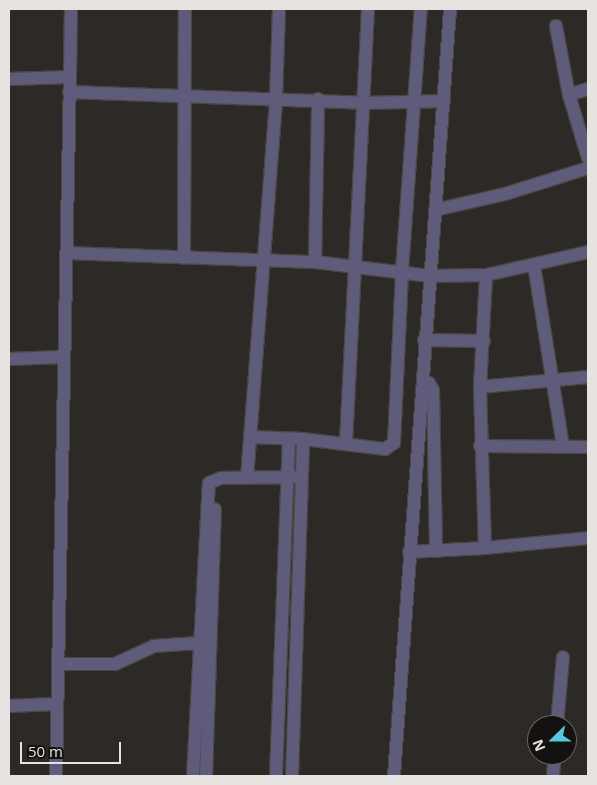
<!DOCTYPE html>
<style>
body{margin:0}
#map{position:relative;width:597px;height:785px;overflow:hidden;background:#2d2926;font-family:"Open Sans",sans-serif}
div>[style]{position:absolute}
.roads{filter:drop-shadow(1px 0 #4b4744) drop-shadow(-1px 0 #4b4744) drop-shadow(0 1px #4b4744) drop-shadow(0 -1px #4b4744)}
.minor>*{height:12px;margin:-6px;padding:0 6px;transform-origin:6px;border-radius:6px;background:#5e5b7b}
span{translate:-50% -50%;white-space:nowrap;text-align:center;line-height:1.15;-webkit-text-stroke:4px #141211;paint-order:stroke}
.frame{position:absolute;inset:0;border:10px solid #e6e3e1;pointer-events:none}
.north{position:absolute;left:527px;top:715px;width:50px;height:50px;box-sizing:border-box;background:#141211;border:1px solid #686664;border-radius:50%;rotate:248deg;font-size:14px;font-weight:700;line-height:20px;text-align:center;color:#e6e3e1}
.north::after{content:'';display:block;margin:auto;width:18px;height:22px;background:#56c9e1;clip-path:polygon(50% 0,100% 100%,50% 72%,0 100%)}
.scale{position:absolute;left:20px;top:742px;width:101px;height:22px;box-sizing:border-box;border:2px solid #e6e3e1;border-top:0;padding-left:6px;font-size:15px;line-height:18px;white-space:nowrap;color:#e6e3e1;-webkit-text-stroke:4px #141211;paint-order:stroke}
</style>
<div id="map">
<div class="roads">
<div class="minor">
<i style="left:556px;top:26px;width:70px;rotate:79.3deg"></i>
<i style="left:569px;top:95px;width:66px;rotate:73.2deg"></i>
<i style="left:70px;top:77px;width:68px;rotate:-89.2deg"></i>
<i style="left:9px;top:79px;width:61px;rotate:-1.9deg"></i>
<i style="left:70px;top:77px;width:699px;rotate:91.15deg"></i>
<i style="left:69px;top:92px;width:295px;rotate:2.1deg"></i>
<i style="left:364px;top:103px;width:80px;rotate:-1.4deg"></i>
<i style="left:569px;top:95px;width:20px;rotate:-18deg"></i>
<i style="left:435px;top:210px;width:72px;rotate:-12.9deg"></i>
<i style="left:505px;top:194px;width:87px;rotate:-17.4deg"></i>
<i style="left:66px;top:253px;width:249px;rotate:2.1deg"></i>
<i style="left:315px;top:262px;width:116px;rotate:6.9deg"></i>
<i style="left:430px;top:276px;width:56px;rotate:-1deg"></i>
<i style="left:486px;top:275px;width:105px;rotate:-12.7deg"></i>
<i style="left:184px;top:258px;width:249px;rotate:-89.8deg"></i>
<i style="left:315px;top:262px;width:163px;rotate:-88.9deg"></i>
<i style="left:534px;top:265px;width:183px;rotate:80.9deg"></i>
<i style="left:424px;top:340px;width:60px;rotate:1deg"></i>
<i style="left:9px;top:359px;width:53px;rotate:-2.2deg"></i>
<i style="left:423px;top:381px;width:6px;rotate:18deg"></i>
<i style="left:429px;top:383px;width:8px;rotate:60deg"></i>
<i style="left:433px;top:390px;width:161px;rotate:88.9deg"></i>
<i style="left:480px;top:387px;width:108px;rotate:-5.3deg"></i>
<i style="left:250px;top:437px;width:53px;rotate:2.2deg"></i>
<i style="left:303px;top:439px;width:83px;rotate:7deg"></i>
<i style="left:385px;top:449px;width:11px;rotate:-34deg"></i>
<i style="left:394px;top:443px;width:172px;rotate:-87.3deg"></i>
<i style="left:402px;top:271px;width:263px;rotate:-85.9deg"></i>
<i style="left:346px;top:443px;width:435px;rotate:-87.1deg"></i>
<i style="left:480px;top:446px;width:108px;rotate:0.5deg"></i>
<i style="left:247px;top:478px;width:380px;rotate:-85.6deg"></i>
<i style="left:276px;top:99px;width:90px;rotate:-88.1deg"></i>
<i style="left:485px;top:548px;width:161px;rotate:-91.8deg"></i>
<i style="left:480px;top:387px;width:112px;rotate:-86.9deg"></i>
<i style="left:409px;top:552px;width:76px;rotate:-3deg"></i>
<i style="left:485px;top:548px;width:103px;rotate:-5.5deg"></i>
<i style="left:58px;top:664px;width:57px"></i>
<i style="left:115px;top:664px;width:43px;rotate:-24.8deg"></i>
<i style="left:154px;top:646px;width:44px;rotate:-3.9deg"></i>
<i style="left:9px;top:706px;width:46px;rotate:-2.5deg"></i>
<i style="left:557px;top:725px;width:68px;rotate:-85deg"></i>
<i style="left:193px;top:776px;width:293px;rotate:-86.9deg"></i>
<i style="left:209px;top:483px;width:13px;rotate:-23deg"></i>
<i style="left:221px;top:478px;width:81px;rotate:-0.7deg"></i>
<i style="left:206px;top:776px;width:267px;rotate:-88.1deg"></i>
<i style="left:276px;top:776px;width:338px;rotate:-87.8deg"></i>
<i style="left:292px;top:776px;width:337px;rotate:-88.1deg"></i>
<i style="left:394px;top:776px;width:769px;rotate:-85.82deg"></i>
<i style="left:553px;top:776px;width:21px;rotate:-85deg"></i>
</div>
</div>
<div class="frame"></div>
<div class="north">N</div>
<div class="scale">50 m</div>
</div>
